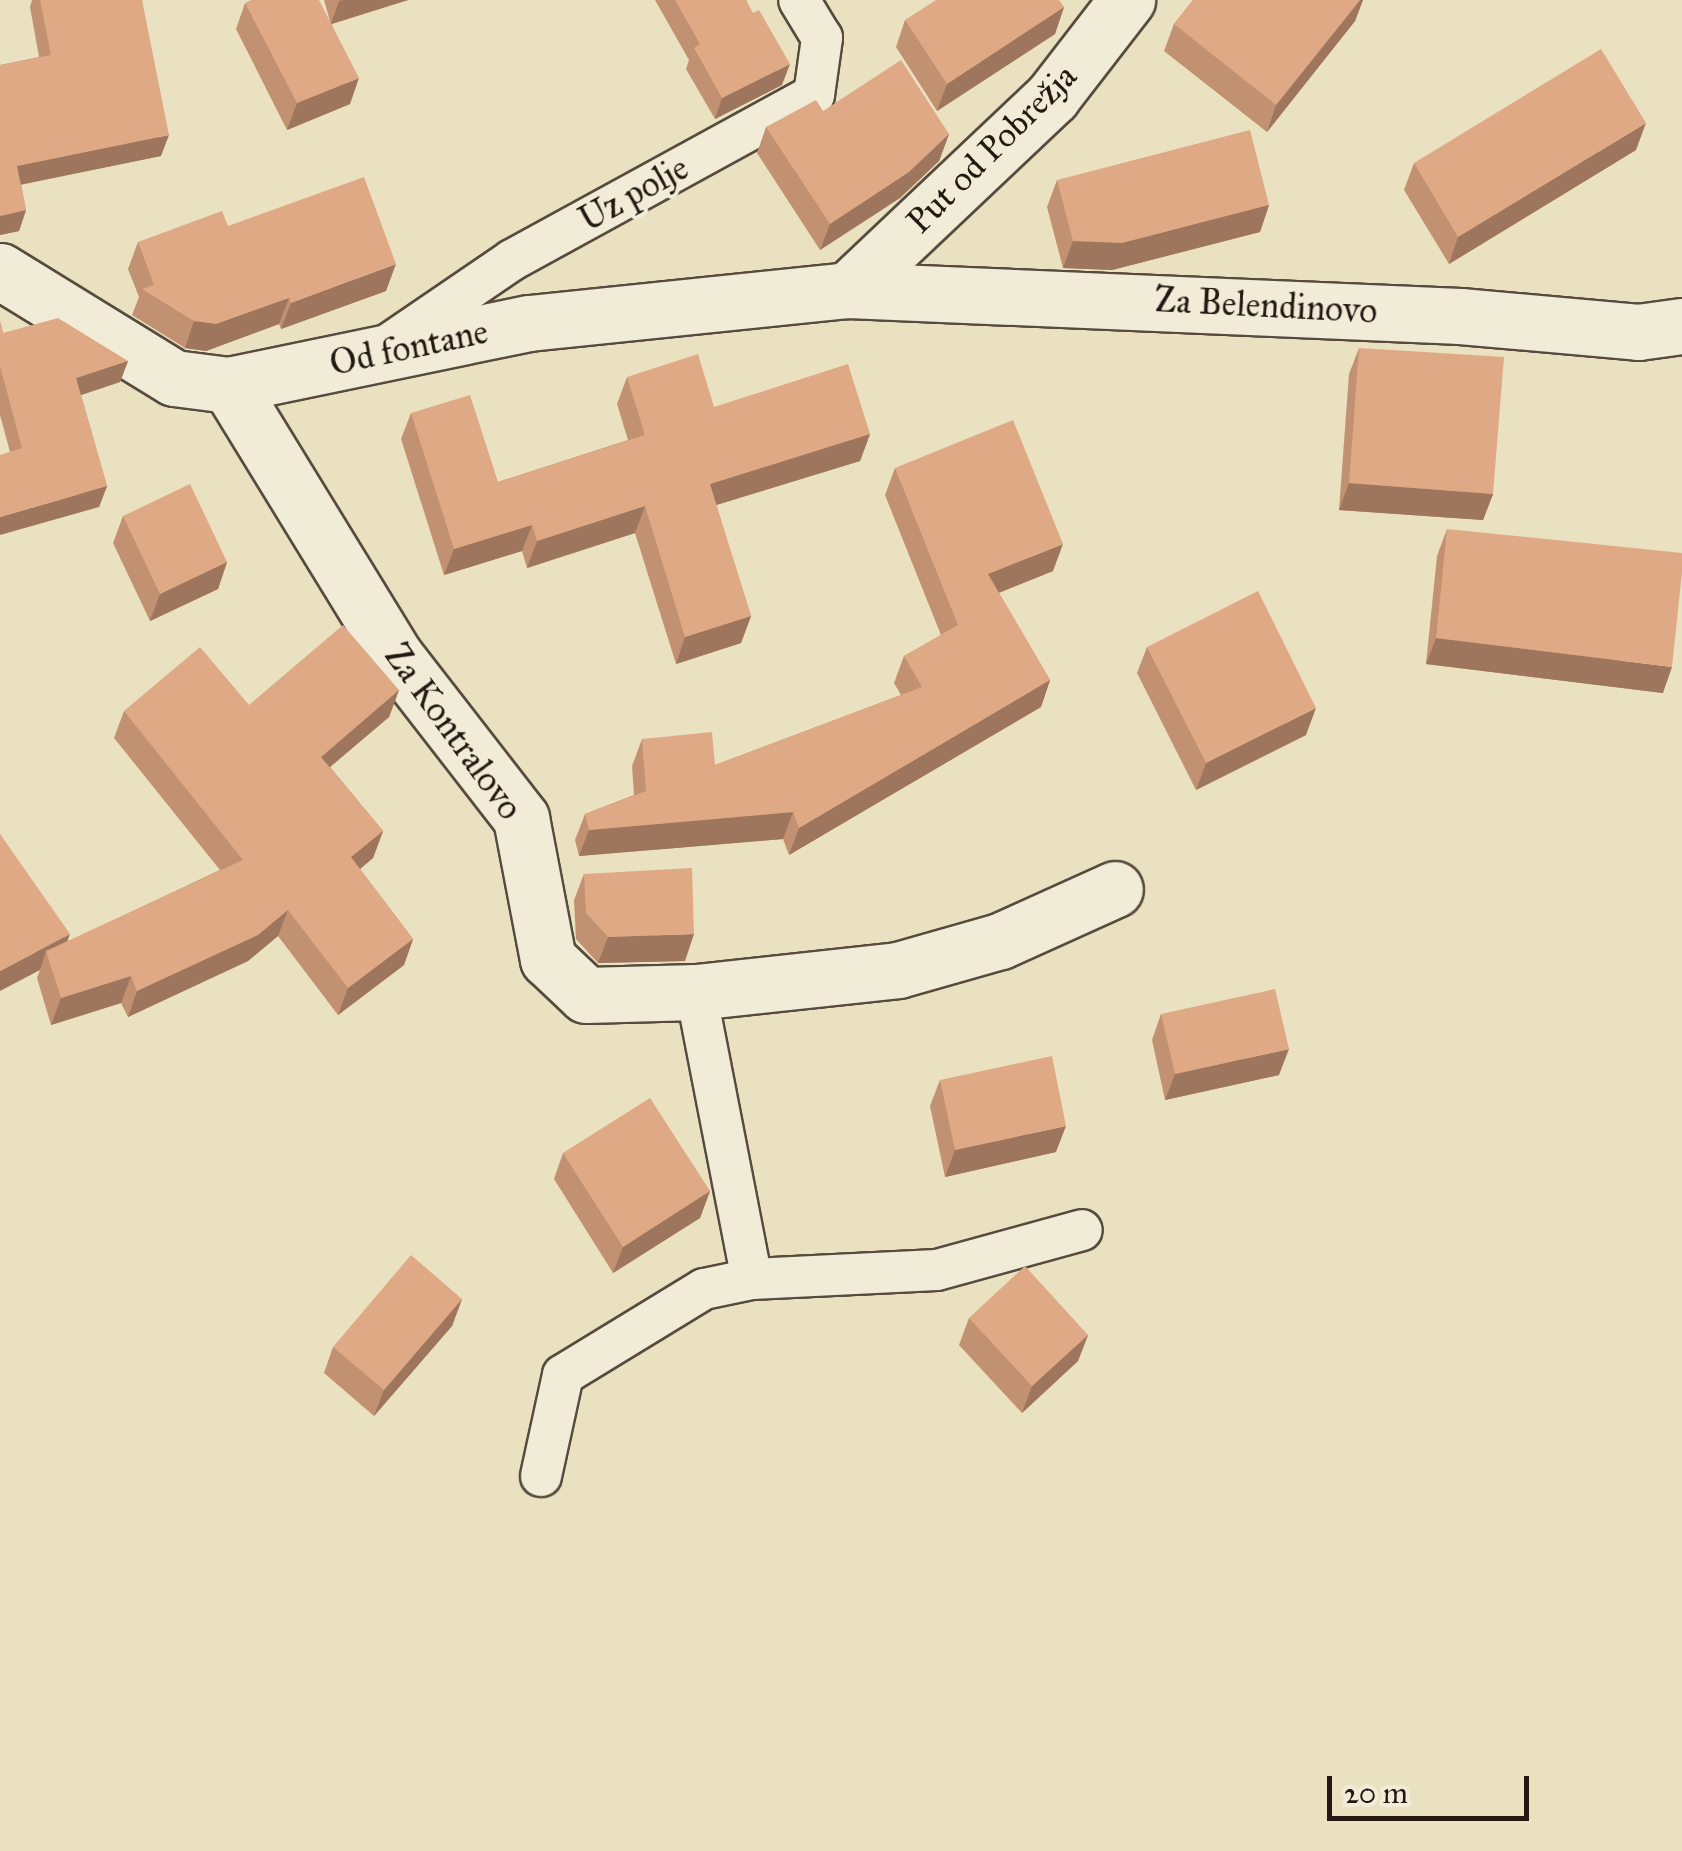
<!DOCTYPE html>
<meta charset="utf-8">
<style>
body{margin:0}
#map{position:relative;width:1682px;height:1851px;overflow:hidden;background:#eae1c1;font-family:"IM FELL Great Primer",serif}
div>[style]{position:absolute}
.roads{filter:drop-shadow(2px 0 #564b3e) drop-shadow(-2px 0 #564b3e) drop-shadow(0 2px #564b3e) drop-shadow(0 -2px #564b3e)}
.lane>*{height:40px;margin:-20px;padding:0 20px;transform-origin:20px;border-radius:20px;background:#f1ecd7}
.street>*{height:55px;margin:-27.5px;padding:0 27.5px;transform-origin:27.5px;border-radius:27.5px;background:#f1ecd7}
.wall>*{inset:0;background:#c19172}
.shaded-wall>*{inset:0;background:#9d765d}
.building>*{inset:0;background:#e0a985}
span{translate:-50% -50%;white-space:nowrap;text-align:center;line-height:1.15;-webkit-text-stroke:8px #f1ecd7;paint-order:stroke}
.street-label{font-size:35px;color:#241912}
.scale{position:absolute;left:1327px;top:1776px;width:202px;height:45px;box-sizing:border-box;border:5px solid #241912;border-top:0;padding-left:12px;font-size:30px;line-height:35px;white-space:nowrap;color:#241912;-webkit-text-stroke:8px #f1ecd7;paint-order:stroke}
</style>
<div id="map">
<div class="roads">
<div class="lane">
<i style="left:389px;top:344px;width:149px;rotate:-34.3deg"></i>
<i style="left:512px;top:260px;width:344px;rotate:-28.7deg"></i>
<i style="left:814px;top:95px;width:58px;rotate:-82deg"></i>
<i style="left:822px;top:38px;width:44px;rotate:-121.2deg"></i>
<i style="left:696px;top:992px;width:292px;rotate:79deg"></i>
<i style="left:541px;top:1476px;width:103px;rotate:-77.7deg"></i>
<i style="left:563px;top:1375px;width:165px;rotate:-31.4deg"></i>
<i style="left:704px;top:1289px;width:49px;rotate:-11.8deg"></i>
<i style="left:752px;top:1279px;width:185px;rotate:-2.8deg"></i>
<i style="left:937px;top:1270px;width:150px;rotate:-15.4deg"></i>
</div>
<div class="street">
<i style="left:0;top:271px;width:204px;rotate:31.6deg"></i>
<i style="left:174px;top:378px;width:55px;rotate:7.3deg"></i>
<i style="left:229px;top:385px;width:306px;rotate:-11.7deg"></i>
<i style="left:529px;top:323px;width:321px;rotate:-5.9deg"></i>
<i style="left:848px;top:290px;width:613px;rotate:2.43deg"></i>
<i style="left:1460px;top:316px;width:179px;rotate:5.1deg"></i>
<i style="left:1638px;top:332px;width:44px;rotate:-7.8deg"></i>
<i style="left:848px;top:290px;width:281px;rotate:-43.4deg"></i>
<i style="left:1052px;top:97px;width:123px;rotate:-52.3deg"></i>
<i style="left:229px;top:385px;width:319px;rotate:58.5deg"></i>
<i style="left:396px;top:657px;width:204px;rotate:52.2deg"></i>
<i style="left:521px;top:818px;width:144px;rotate:79.2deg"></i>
<i style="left:548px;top:959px;width:52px;rotate:43.5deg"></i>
<i style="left:586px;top:995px;width:110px;rotate:-1.6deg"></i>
<i style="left:696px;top:992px;width:203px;rotate:-6.2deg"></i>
<i style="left:898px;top:970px;width:106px;rotate:-15.9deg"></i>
<i style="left:1000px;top:941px;width:126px;rotate:-24.3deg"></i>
</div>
</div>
<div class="wall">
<i style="clip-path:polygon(32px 0,142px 0,161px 156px,21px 184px,26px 210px,19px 231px,0 235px,0 65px,39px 57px,30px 7px)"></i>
<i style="clip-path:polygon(324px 0,408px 0,332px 24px,350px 104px,287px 130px,236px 29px,245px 3px,330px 21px)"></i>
<i style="clip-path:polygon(655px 0,746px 0,782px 85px,715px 119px,686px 69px,689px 60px)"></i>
<i style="clip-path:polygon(1193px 0,1363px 0,1355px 21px,1267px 132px,1164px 51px,1174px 24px)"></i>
<i style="clip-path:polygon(1064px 7px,1055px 34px,937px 111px,896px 47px,905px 20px)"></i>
<i style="clip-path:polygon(823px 111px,949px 134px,939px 161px,900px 198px,820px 250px,757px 153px,766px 127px)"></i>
<i style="clip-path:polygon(1636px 150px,1449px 264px,1404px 190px,1414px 163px)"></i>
<i style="clip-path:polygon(1057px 180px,1269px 205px,1260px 232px,1112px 270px,1063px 268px,1047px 207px)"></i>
<i style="clip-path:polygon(228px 226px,386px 291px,281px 329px,279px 324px,206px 351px,185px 348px,132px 315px,139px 297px,128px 269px,138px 242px)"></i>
<i style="clip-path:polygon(0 321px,3px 333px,128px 361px,120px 382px,81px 395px,107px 486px,99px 507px,10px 452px,0 415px)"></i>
<i style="clip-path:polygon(1359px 348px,1493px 494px,1483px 520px,1339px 510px,1349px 374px)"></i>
<i style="clip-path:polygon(627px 377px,714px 407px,870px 434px,860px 461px,716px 505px,751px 616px,741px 643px,676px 664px,635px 533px,527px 568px,522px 551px,444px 575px,401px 439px,411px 413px,498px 482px,628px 440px,617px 404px)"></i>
<i style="clip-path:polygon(895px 468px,1053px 571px,999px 593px,1050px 680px,1041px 707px,789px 855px,783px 839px,579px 856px,575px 840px,585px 814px,634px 795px,632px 766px,642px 739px,715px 765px,901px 695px,894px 683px,904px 656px,941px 635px,885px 495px)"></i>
<i style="clip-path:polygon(123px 516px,227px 562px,218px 589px,150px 621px,113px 543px)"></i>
<i style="clip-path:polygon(1447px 529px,1663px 693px,1426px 664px,1437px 556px)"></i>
<i style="clip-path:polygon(1147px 647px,1306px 735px,1196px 790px,1137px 673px)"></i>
<i style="clip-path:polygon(399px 690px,389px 717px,330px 767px,383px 831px,373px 858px,360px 869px,413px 939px,404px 965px,338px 1015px,278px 936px,248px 961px,128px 1017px,121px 1003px,51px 1025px,37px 978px,40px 970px,0 834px,67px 942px,220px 870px,114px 738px,124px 711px,249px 705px)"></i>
<i style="clip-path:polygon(584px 874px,685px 961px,598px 963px,576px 939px,574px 900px)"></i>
<i style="clip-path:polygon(1161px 1014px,1279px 1075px,1165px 1100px,1152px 1040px)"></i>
<i style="clip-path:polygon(940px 1080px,1056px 1152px,945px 1177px,930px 1106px)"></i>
<i style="clip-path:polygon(563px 1153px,710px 1191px,700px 1218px,613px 1273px,554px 1179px)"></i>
<i style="clip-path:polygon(462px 1299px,452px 1326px,374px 1416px,324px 1373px,333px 1347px)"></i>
<i style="clip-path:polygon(969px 1318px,1088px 1335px,1078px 1361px,1022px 1413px,959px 1345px)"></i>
</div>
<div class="shaded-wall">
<i style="clip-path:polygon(344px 0,408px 0,331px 24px,339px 1px)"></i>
<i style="clip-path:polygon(1360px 0,1363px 0,1355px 21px,1267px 132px,1276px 105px)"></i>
<i style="clip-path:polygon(1064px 7px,1055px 34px,937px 111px,947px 84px)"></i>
<i style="clip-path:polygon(790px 64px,782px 85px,715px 119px,722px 98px)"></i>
<i style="clip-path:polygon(359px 78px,350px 104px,287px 130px,297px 103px)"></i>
<i style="clip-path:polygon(1646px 123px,1636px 150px,1449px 264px,1458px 237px)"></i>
<i style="clip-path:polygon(949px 134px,939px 161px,900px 198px,820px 250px,830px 224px)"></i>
<i style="clip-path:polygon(169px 135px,161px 156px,10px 187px,17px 166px)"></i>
<i style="clip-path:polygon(1269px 205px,1260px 232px,1112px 270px,1063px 268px,1073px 241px)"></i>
<i style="clip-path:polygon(26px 210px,19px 231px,0 235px,0 216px)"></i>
<i style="clip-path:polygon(396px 264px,386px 291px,281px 329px,291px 303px)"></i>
<i style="clip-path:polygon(289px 298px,279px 324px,206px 351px,185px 348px,194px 321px)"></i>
<i style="clip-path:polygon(128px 361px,120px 382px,69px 399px,76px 378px)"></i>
<i style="clip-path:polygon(870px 434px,860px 461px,700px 510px,710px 484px)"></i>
<i style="clip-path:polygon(1349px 483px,1493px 494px,1483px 520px,1339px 510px)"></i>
<i style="clip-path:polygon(107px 486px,99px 507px,0 535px,0 517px)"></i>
<i style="clip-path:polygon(645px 506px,635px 533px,527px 568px,537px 541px)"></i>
<i style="clip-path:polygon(532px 525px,522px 551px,444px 575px,454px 549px)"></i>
<i style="clip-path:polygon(1063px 544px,1053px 571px,978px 601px,988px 574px)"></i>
<i style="clip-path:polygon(227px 562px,218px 589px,150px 621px,160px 594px)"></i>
<i style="clip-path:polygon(751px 616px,741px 643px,676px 664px,685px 637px)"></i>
<i style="clip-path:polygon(1436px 638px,1672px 667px,1663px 693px,1426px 664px)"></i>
<i style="clip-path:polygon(1050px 680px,1041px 707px,789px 855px,799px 828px)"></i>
<i style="clip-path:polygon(399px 690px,389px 717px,311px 783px,321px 757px)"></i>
<i style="clip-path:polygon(1316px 708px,1306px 735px,1196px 790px,1206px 763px)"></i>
<i style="clip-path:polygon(793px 812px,783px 839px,579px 856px,589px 830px)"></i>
<i style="clip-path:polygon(383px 831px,373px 858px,342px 884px,351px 857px)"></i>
<i style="clip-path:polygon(288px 910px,278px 936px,248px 961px,128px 1017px,137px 991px)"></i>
<i style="clip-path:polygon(70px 934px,61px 959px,46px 951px,40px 970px,0 991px,0 971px)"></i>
<i style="clip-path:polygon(694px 934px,685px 961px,598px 963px,608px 937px)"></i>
<i style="clip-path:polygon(413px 939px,404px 965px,338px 1015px,348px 988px)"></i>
<i style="clip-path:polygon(131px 976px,121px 1003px,51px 1025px,61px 998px)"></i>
<i style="clip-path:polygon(1289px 1049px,1279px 1075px,1165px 1100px,1175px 1074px)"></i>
<i style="clip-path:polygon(1066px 1126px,1056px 1152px,945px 1177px,955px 1150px)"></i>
<i style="clip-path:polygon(710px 1191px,700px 1218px,613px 1273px,623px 1247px)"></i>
<i style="clip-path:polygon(462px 1299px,452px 1326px,374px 1416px,384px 1390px)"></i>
<i style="clip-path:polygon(1088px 1335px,1078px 1361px,1022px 1413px,1032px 1386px)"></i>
</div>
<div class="building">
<i style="clip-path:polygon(40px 0,142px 0,169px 135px,17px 166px,26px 210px,0 216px,0 65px,51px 55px)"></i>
<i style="clip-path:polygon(251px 0,319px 0,359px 78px,297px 103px,245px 3px)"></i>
<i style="clip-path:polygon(675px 0,746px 0,753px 13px,759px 10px,790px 64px,722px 98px,694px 48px,700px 44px)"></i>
<i style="clip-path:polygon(936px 0,1059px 0,1064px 7px,947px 84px,905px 20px)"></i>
<i style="clip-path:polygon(1193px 0,1360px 0,1276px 105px,1174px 24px)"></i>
<i style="clip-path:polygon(1601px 49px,1646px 123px,1458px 237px,1414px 163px)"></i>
<i style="clip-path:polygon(901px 60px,949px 134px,909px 172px,830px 224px,766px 127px,816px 100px,823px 111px)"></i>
<i style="clip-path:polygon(1250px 130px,1269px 205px,1122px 243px,1073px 241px,1057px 180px)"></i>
<i style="clip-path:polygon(364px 177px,396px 264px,291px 303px,289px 298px,216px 324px,194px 321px,142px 289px,154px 285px,138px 242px,222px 211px,228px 226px)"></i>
<i style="clip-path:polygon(58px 318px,128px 361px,76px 378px,107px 486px,0 517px,0 455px,22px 448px,0 366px,0 321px,3px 333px)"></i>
<i style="clip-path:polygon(1359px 348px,1504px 357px,1493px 494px,1349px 483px)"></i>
<i style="clip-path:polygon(698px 354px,714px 407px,848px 364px,870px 434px,710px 484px,751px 616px,685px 637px,645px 506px,537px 541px,532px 525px,454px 549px,411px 413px,470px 395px,498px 482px,645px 435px,627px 377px)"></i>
<i style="clip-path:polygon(1013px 420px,1063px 544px,988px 574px,1050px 680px,799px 828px,793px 812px,589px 830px,585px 814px,646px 791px,642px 739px,712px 732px,715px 765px,922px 687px,904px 656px,958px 625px,895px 468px)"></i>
<i style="clip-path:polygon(190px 484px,227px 562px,160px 594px,123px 516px)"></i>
<i style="clip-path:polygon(1447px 529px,1682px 553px,1682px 572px,1672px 667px,1436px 638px)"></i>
<i style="clip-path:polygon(1258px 591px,1316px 708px,1206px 763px,1147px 647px)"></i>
<i style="clip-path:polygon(343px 625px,399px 690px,321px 757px,383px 831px,351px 857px,413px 939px,348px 988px,288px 910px,258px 935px,137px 991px,131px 976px,61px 998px,46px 951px,243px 860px,124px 711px,200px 647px,249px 705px)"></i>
<i style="clip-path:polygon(0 834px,70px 934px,0 971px)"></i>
<i style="clip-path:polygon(692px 868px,694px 934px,608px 937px,586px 913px,584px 874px)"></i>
<i style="clip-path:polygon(1275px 989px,1289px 1049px,1175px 1074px,1161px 1014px)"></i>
<i style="clip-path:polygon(1052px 1056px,1066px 1126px,955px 1150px,940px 1080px)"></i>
<i style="clip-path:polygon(650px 1098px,710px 1191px,623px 1247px,563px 1153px)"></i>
<i style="clip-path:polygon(411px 1255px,462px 1299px,384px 1390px,333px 1347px)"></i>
<i style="clip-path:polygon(1025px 1266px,1088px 1335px,1032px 1386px,969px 1318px)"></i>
</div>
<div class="street-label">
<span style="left:992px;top:149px;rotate:-45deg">Put od Pobrežja</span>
<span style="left:634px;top:194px;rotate:-29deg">Uz polje</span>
<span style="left:1266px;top:306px;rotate:3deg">Za Belendinovo</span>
<span style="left:409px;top:348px;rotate:-12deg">Od fontane</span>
<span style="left:453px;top:732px;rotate:54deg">Za Kontralovo</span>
</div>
<div class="scale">20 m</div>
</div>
